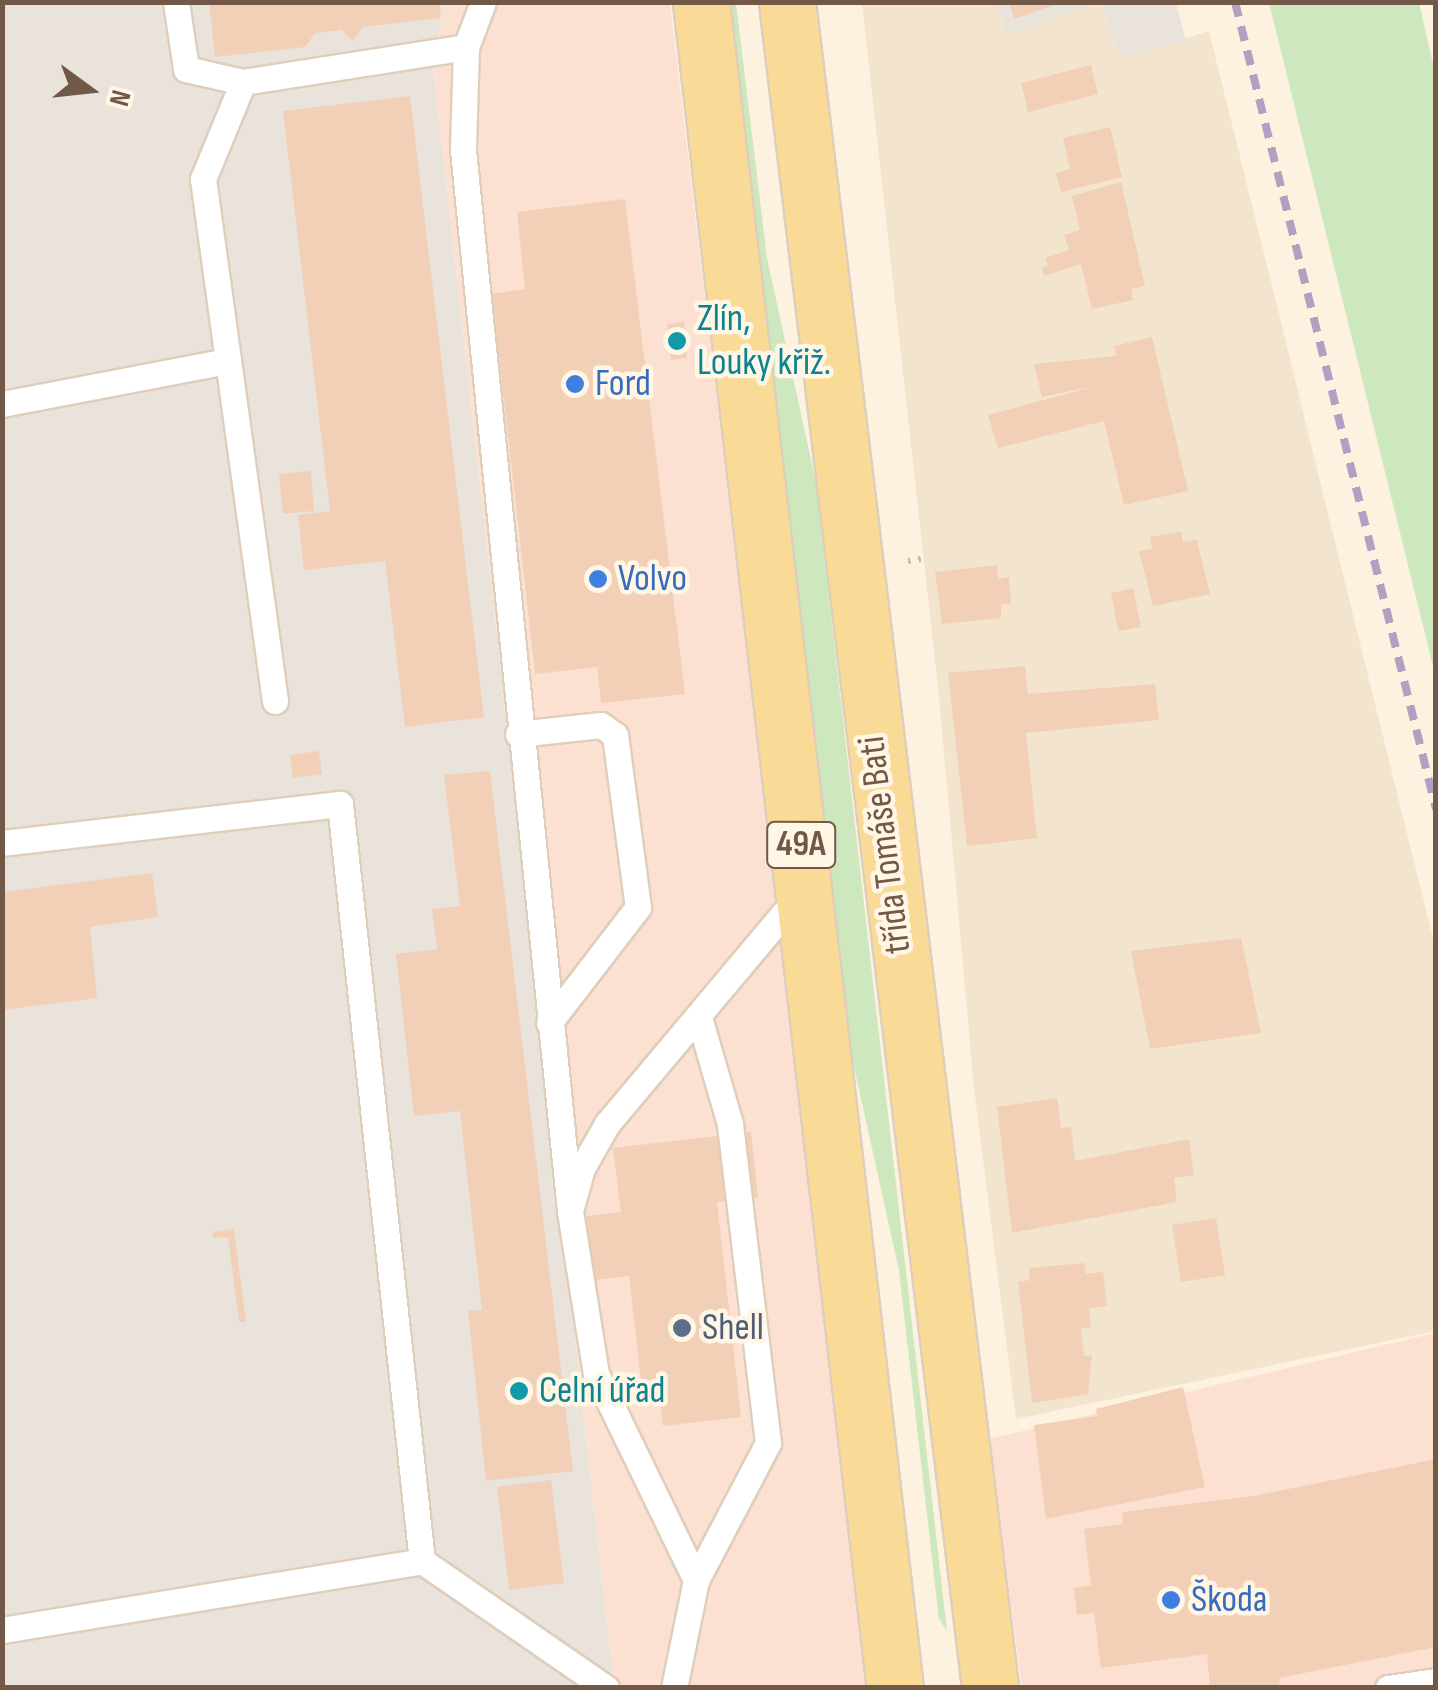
<!DOCTYPE html>
<meta charset="utf-8">
<style>
body{margin:0}
#map{position:relative;width:1438px;height:1690px;overflow:hidden;background:#fcf2df;font-family:"Sofia Sans Condensed",sans-serif}
div>[style]{position:absolute}
.residential>*{inset:0;background:#f3e4ce}
.commercial>*{inset:0;background:#fce1d2}
.industrial>*{inset:0;background:#eae3db}
.green>*{inset:0;background:#cde8be}
.building>*{inset:0;background:#f1d0b7}
.path>*{height:6px;margin-top:-3px;transform-origin:0;background:repeating-linear-gradient(90deg,#d5b49b 0 2.5px,transparent 0 10.5px)}
.roads{filter:drop-shadow(2px 0 #dfcebb) drop-shadow(-2px 0 #dfcebb) drop-shadow(0 2px #dfcebb) drop-shadow(0 -2px #dfcebb)}
.lane>*{height:25px;margin:-12.5px;padding:0 12.5px;transform-origin:12.5px;border-radius:12.5px;background:#fff}
.primary>*{height:55px;margin:-27.5px;padding:0 27.5px;transform-origin:27.5px;border-radius:27.5px;background:#fada97}
.rail>*{height:8px;margin-top:-4px;transform-origin:0;background:repeating-linear-gradient(90deg,#b49fc3 0 15px,transparent 0 25px)}
.dots>*{width:28px;height:28px;translate:-50% -50%;box-sizing:border-box;border:5px solid #fff6e5;border-radius:50%}
span{translate:-50% -50%;white-space:nowrap;text-align:center;line-height:1.15;-webkit-text-stroke:9px #fff6e5;paint-order:stroke}
.shield-label span{padding:2px 8px;background:#fff6e5;border:2px solid;border-radius:8px;-webkit-text-stroke-width:0}
.shield-label{font-size:35px;color:#715847;font-weight:700}
.culture-label{font-size:38px;color:#0d838f}
.left{translate:0 -50%;text-align:left}
.shop-label{font-size:38px;color:#366cbe}
.street-label{font-size:38px;color:#715847}
.service-label{font-size:38px;color:#4e5e75}
.frame{position:absolute;inset:0;border:5px solid #715847;pointer-events:none}
.north{position:absolute;left:40px;top:40px;width:100px;height:100px;-webkit-text-stroke:8px #fff6e5;paint-order:stroke;rotate:105deg;font-size:28px;font-weight:700;line-height:40px;text-align:center;color:#715847}
.north::after{content:'';display:block;margin:auto;width:35px;height:45px;background:#715847;clip-path:polygon(50% 0,100% 100%,50% 72%,0 100%)}
</style>
<div id="map">
<div class="residential">
<i style="clip-path:polygon(862px 3px,995px 3px,1007px 35px,1101px 3px,1121px 58px,1209px 31px,1435px 947px,1435px 1331px,1016px 1419px,974px 1088px,939px 697px)"></i>
</div>
<div class="commercial">
<i style="clip-path:polygon(444px 3px,670px 3px,869px 1687px,614px 1687px,433px 63px)"></i>
<i style="clip-path:polygon(1435px 1333px,1435px 1687px,1022px 1687px,989px 1439px)"></i>
</div>
<div class="industrial">
<i style="clip-path:polygon(3px 3px,444px 3px,433px 64px,614px 1687px,3px 1688px)"></i>
<i style="clip-path:polygon(995px 3px,1176px 3px,1186px 41px,1120px 59px,1101px 3px,1007px 35px)"></i>
</div>
<div class="green">
<i style="clip-path:polygon(727px 3px,736px 3px,767px 258px,816px 483px,947px 1631px,939px 1619px,899px 1271px,853px 1062px)"></i>
<i style="clip-path:polygon(1269px 3px,1419px 3px,1436px 77px,1435px 674px)"></i>
</div>
<div class="building">
<i style="clip-path:polygon(209px 2px,439px 2px,441px 18px,363px 27px,353px 41px,341px 30px,315px 33px,305px 47px,215px 57px)"></i>
<i style="clip-path:polygon(1009px 2px,1060px 2px,1060px 3px,1014px 19px)"></i>
<i style="clip-path:polygon(1091px 65px,1098px 94px,1028px 112px,1021px 83px)"></i>
<i style="clip-path:polygon(410px 96px,484px 717px,405px 727px,385px 561px,304px 570px,298px 515px,330px 511px,283px 111px)"></i>
<i style="clip-path:polygon(1110px 127px,1122px 177px,1061px 192px,1056px 173px,1070px 169px,1063px 138px)"></i>
<i style="clip-path:polygon(1121px 182px,1145px 286px,1131px 289px,1133px 300px,1092px 309px,1081px 264px,1044px 276px,1042px 268px,1048px 266px,1045px 258px,1069px 250px,1064px 235px,1080px 230px,1072px 196px)"></i>
<i style="clip-path:polygon(625px 199px,685px 694px,601px 703px,597px 667px,535px 674px,492px 294px,525px 289px,517px 212px)"></i>
<i style="clip-path:polygon(684px 322px,687px 358px,671px 360px,667px 324px)"></i>
<i style="clip-path:polygon(1152px 337px,1188px 491px,1124px 505px,1104px 421px,998px 448px,988px 415px,1099px 385px,1042px 397px,1034px 364px,1116px 356px,1114px 346px)"></i>
<i style="clip-path:polygon(311px 471px,314px 511px,283px 514px,279px 474px)"></i>
<i style="clip-path:polygon(1181px 532px,1183px 542px,1197px 540px,1210px 594px,1153px 606px,1139px 551px,1152px 549px,1150px 537px)"></i>
<i style="clip-path:polygon(997px 565px,998px 579px,1009px 577px,1011px 604px,1001px 604px,1001px 618px,942px 624px,935px 572px)"></i>
<i style="clip-path:polygon(1133px 588px,1141px 627px,1118px 631px,1111px 593px)"></i>
<i style="clip-path:polygon(1025px 666px,1028px 694px,1155px 684px,1159px 720px,1026px 733px,1037px 838px,967px 846px,948px 673px)"></i>
<i style="clip-path:polygon(319px 751px,322px 774px,293px 778px,290px 755px)"></i>
<i style="clip-path:polygon(490px 771px,573px 1471px,486px 1481px,468px 1311px,482px 1310px,460px 1111px,414px 1116px,396px 954px,437px 949px,432px 909px,460px 906px,444px 775px)"></i>
<i style="clip-path:polygon(152px 873px,158px 917px,90px 927px,97px 998px,2px 1010px,2px 892px)"></i>
<i style="clip-path:polygon(1241px 938px,1261px 1033px,1150px 1049px,1131px 951px)"></i>
<i style="clip-path:polygon(1057px 1098px,1061px 1128px,1071px 1127px,1075px 1161px,1189px 1139px,1194px 1175px,1174px 1178px,1177px 1202px,1012px 1233px,997px 1107px)"></i>
<i style="clip-path:polygon(751px 1132px,758px 1197px,717px 1202px,741px 1417px,663px 1426px,658px 1379px,641px 1381px,629px 1276px,586px 1281px,579px 1217px,621px 1212px,613px 1148px)"></i>
<i style="clip-path:polygon(1216px 1218px,1225px 1275px,1181px 1282px,1172px 1225px)"></i>
<i style="clip-path:polygon(234px 1229px,246px 1322px,239px 1322px,228px 1237px,213px 1238px,212px 1232px)"></i>
<i style="clip-path:polygon(1084px 1263px,1086px 1274px,1103px 1272px,1107px 1306px,1089px 1308px,1091px 1327px,1081px 1328px,1084px 1356px,1092px 1355px,1088px 1394px,1032px 1403px,1018px 1282px,1030px 1280px,1029px 1268px)"></i>
<i style="clip-path:polygon(1183px 1387px,1205px 1487px,1046px 1519px,1034px 1425px,1097px 1416px,1096px 1409px)"></i>
<i style="clip-path:polygon(1436px 1459px,1436px 1647px,1279px 1678px,1280px 1688px,1210px 1688px,1207px 1654px,1101px 1668px,1094px 1613px,1077px 1615px,1074px 1588px,1091px 1585px,1084px 1529px,1123px 1524px,1122px 1512px,1254px 1496px)"></i>
<i style="clip-path:polygon(551px 1480px,564px 1583px,509px 1590px,497px 1487px)"></i>
</div>
<div class="path">
<i style="left:908px;top:561px;width:13px;rotate:-9deg"></i>
</div>
<div class="roads">
<div class="lane">
<i style="left:176px;top:2px;width:68px;rotate:81.5deg"></i>
<i style="left:186px;top:69px;width:58px;rotate:12.8deg"></i>
<i style="left:483px;top:2px;width:48px;rotate:110.7deg"></i>
<i style="left:466px;top:47px;width:103px;rotate:91.7deg"></i>
<i style="left:463px;top:150px;width:1066px;rotate:84.24deg"></i>
<i style="left:2px;top:404px;width:230px;rotate:-10.8deg"></i>
<i style="left:275px;top:701px;width:527px;rotate:-97.85deg"></i>
<i style="left:203px;top:179px;width:105px;rotate:-67.6deg"></i>
<i style="left:243px;top:82px;width:226px;rotate:-8.9deg"></i>
<i style="left:518px;top:734px;width:83px;rotate:-6.2deg"></i>
<i style="left:601px;top:725px;width:17px;rotate:36deg"></i>
<i style="left:615px;top:735px;width:174px;rotate:82.4deg"></i>
<i style="left:638px;top:907px;width:146px;rotate:127.5deg"></i>
<i style="left:2px;top:843px;width:340px;rotate:-6.6deg"></i>
<i style="left:340px;top:804px;width:761px;rotate:83.82deg"></i>
<i style="left:696px;top:1580px;width:155px;rotate:-62.3deg"></i>
<i style="left:768px;top:1443px;width:321px;rotate:-96.8deg"></i>
<i style="left:730px;top:1124px;width:107px;rotate:-106.2deg"></i>
<i style="left:2px;top:1630px;width:426px;rotate:-9.3deg"></i>
<i style="left:422px;top:1561px;width:224px;rotate:34.6deg"></i>
<i style="left:674px;top:1688px;width:110px;rotate:-78.5deg"></i>
<i style="left:696px;top:1580px;width:229px;rotate:-115.9deg"></i>
<i style="left:596px;top:1374px;width:165px;rotate:-99.1deg"></i>
<i style="left:570px;top:1211px;width:45px;rotate:-74.4deg"></i>
<i style="left:582px;top:1168px;width:51px;rotate:-60.4deg"></i>
<i style="left:607px;top:1124px;width:299px;rotate:-50deg"></i>
<i style="left:1388px;top:1688px;width:49px;rotate:-8.3deg"></i>
</div>
<div class="primary">
<i style="left:701px;top:2px;width:1697px;rotate:83.44deg"></i>
<i style="left:787px;top:2px;width:1698px;rotate:83.13deg"></i>
</div>
</div>
<div class="rail">
<i style="left:1235px;top:2px;width:832px;rotate:76.01deg"></i>
</div>
<div class="dots">
<i style="left:677px;top:341px;background:#0f9aa8"></i>
<i style="left:575px;top:384px;background:#3f7fe0"></i>
<i style="left:598px;top:579px;background:#3f7fe0"></i>
<i style="left:682px;top:1328px;background:#5c6f8a"></i>
<i style="left:519px;top:1391px;background:#0f9aa8"></i>
<i style="left:1171px;top:1600px;background:#3f7fe0"></i>
</div>
<div class="shield-label">
<span style="left:801px;top:845px">49A</span>
</div>
<div class="culture-label">
<span class="left" style="left:697px;top:341px">Zlín,<br>Louky křiž.</span>
<span class="left" style="left:539px;top:1391px">Celní úřad</span>
</div>
<div class="shop-label">
<span class="left" style="left:595px;top:384px">Ford</span>
<span class="left" style="left:618px;top:579px">Volvo</span>
<span class="left" style="left:1191px;top:1600px">Škoda</span>
</div>
<div class="street-label">
<span style="left:885px;top:845px;rotate:-97deg">třída Tomáše Bati</span>
</div>
<div class="service-label">
<span class="left" style="left:702px;top:1328px">Shell</span>
</div>
<div class="frame"></div>
<div class="north">N</div>
</div>
